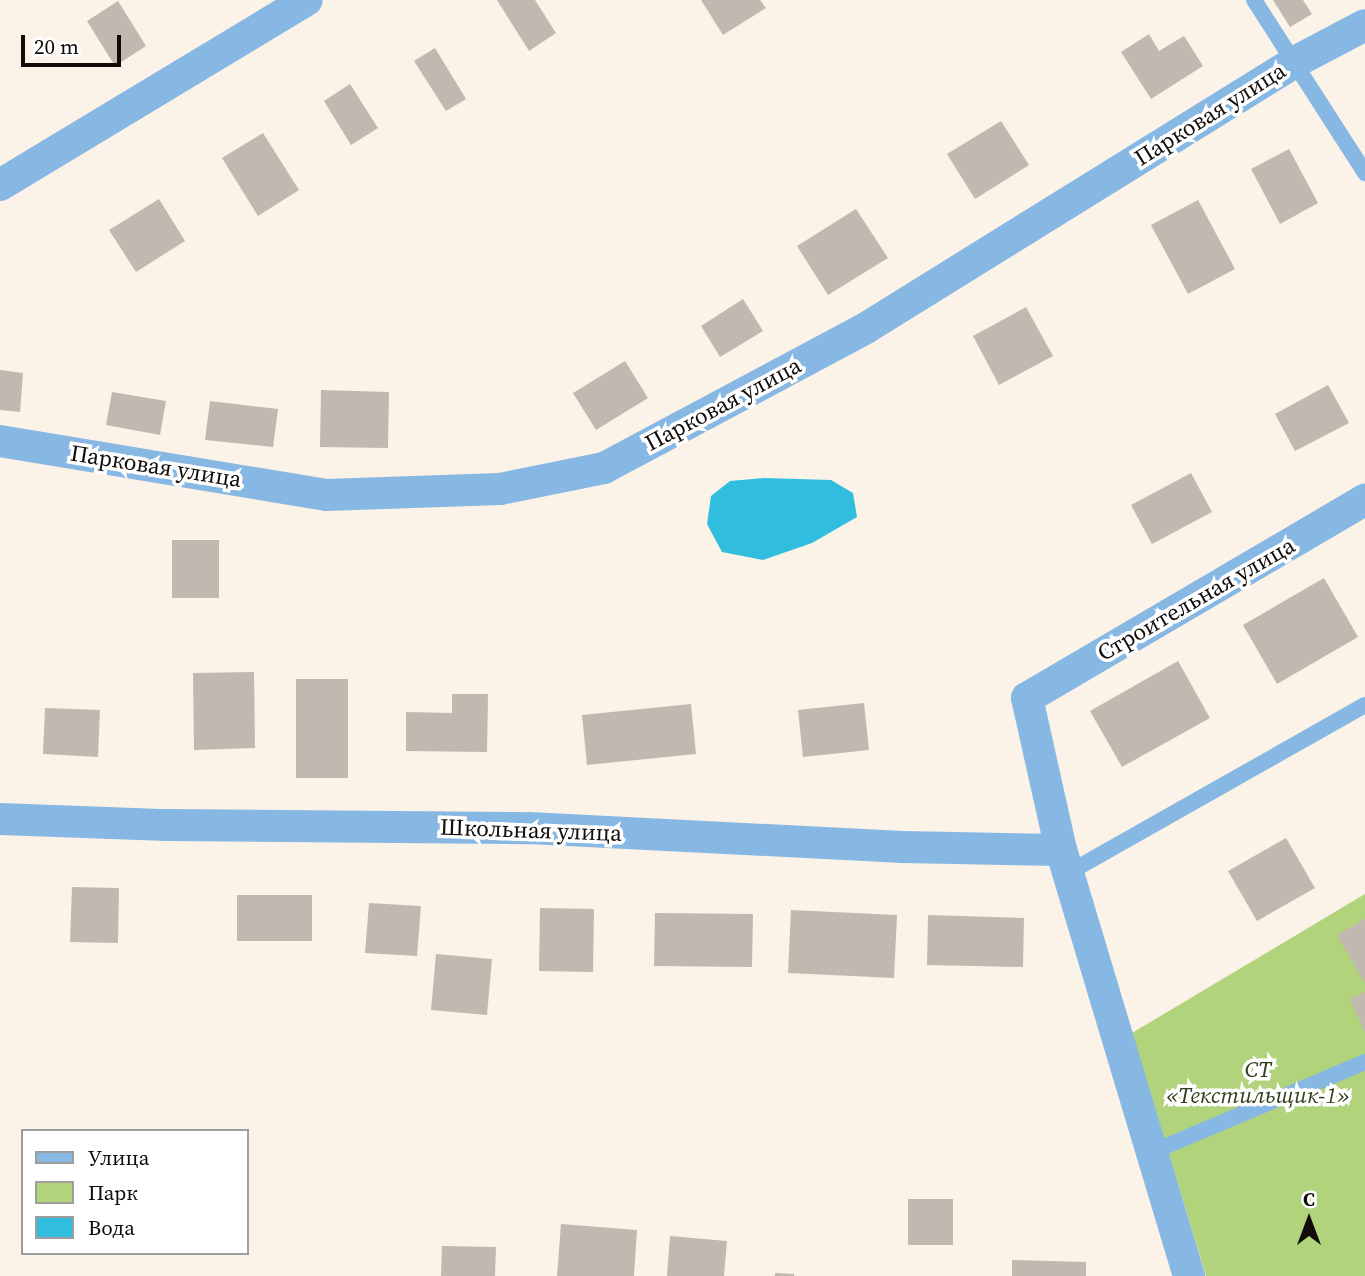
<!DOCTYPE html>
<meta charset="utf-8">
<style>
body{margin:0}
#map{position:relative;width:1365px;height:1276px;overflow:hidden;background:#fbf2e8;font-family:"Source Serif 4",serif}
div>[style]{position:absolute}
.green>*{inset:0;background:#b0d37c}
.water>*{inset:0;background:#31bede}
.building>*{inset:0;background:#c1b8af}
.service>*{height:16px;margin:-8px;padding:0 8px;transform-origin:8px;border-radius:8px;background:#87b7e3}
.minor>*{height:32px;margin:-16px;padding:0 16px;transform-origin:16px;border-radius:16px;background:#87b7e3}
span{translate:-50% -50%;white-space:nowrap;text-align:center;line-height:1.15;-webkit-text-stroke:7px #fff;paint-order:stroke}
.street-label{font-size:23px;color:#0f0c09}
.park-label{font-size:23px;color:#303e19;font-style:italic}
.legend{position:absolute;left:21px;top:1129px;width:228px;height:126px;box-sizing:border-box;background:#fff;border:2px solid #9f9e9d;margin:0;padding:9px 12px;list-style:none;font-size:21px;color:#0f0c09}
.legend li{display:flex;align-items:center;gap:14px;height:35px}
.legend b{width:35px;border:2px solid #9f9e9d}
.north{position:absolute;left:1274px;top:1185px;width:70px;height:70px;-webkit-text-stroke:5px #fff;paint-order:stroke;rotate:0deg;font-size:19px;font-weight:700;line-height:28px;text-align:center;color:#0f0c09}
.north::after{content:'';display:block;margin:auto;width:24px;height:32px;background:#0f0c09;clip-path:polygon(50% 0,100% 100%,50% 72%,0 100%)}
.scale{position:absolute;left:21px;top:35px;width:100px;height:32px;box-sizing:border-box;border:4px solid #0f0c09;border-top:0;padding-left:9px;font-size:21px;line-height:24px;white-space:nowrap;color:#0f0c09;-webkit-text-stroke:5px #fff;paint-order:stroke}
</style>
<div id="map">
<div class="green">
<i style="clip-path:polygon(1365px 894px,1365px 1276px,1206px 1276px,1132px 1033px)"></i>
</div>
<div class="water">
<i style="clip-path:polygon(764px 478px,831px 480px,853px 493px,857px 517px,812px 543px,763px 560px,722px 552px,707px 524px,711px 496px,730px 481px)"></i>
</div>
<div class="building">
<i style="clip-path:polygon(497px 0,535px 0,556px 33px,529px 51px)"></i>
<i style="clip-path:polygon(701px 0,760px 0,766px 8px,723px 35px)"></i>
<i style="clip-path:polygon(1273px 0,1303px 0,1312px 14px,1290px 27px)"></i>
<i style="clip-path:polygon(118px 1px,146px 46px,115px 66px,87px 21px)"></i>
<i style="clip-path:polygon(1149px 34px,1159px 51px,1184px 36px,1203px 66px,1151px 99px,1121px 52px)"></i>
<i style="clip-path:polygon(435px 48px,466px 99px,446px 111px,414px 61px)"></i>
<i style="clip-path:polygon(350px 84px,378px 128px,351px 145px,324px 101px)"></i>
<i style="clip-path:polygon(1001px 121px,1029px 165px,975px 199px,947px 154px)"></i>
<i style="clip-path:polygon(263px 133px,299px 190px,258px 216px,222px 158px)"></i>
<i style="clip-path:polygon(1289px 149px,1318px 203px,1280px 224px,1251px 169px)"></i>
<i style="clip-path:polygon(159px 199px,185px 241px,136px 272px,109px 230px)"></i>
<i style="clip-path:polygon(1198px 200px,1235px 269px,1188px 294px,1151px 225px)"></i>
<i style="clip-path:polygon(856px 209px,888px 258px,828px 295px,797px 246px)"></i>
<i style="clip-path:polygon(743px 299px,763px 331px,720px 357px,701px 326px)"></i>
<i style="clip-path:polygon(1026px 307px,1053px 356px,999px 385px,973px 336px)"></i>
<i style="clip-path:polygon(625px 361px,648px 398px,596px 430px,573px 393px)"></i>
<i style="clip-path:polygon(0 370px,23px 373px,20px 412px,0 410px)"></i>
<i style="clip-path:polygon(1328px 385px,1349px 423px,1295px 451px,1275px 414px)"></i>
<i style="clip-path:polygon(321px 390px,389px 392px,388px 448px,320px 447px)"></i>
<i style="clip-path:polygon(112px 392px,166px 401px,160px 435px,106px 425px)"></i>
<i style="clip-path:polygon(210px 401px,278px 409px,273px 447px,205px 440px)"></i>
<i style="clip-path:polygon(1191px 473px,1212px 512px,1152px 544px,1131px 505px)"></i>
<i style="clip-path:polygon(172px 540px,219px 540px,219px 598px,172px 598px)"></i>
<i style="clip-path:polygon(1324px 578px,1358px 637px,1277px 684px,1243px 625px)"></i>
<i style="clip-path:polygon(1178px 661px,1210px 718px,1122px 767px,1090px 711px)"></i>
<i style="clip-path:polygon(254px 672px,255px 748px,194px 750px,193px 673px)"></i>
<i style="clip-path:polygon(296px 679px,348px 679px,348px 778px,296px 778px)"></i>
<i style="clip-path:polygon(452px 694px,488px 694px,487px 752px,406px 751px,406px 712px,452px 713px)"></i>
<i style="clip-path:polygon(864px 703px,869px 750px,803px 757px,798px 710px)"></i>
<i style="clip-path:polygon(691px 704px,696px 754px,587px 765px,582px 715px)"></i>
<i style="clip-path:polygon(45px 708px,100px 710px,98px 757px,43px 754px)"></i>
<i style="clip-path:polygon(1286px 838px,1315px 888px,1257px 921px,1228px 871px)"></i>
<i style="clip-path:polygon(72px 887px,119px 888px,118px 943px,70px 942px)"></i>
<i style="clip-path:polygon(237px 895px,312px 895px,312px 941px,237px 941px)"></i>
<i style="clip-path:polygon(369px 903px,421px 906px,417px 956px,365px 953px)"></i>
<i style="clip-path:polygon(540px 908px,594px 909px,593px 972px,539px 971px)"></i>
<i style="clip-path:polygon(791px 910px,897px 915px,894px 978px,788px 973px)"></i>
<i style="clip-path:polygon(655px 913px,753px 914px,752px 967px,654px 966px)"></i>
<i style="clip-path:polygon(928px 915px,1024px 918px,1023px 967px,927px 965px)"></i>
<i style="clip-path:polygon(1365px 919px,1365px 983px,1337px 935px)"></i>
<i style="clip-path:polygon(436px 954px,492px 959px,487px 1015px,431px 1010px)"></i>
<i style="clip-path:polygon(1365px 992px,1365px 1032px,1350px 999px)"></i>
<i style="clip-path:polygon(908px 1199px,953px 1199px,953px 1245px,908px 1245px)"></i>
<i style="clip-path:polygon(561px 1224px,637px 1230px,634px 1276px,557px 1276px)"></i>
<i style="clip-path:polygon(670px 1236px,727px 1241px,724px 1276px,667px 1276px)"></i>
<i style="clip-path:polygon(442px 1246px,496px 1247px,495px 1276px,441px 1276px)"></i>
<i style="clip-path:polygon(1012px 1260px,1086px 1262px,1086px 1276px,1012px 1276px)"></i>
<i style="clip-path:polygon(775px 1273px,794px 1274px,794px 1276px,775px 1276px)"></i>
</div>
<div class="service">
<i style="left:1254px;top:0;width:206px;rotate:57.3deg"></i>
<i style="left:1068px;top:873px;width:341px;rotate:-29.5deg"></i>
<i style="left:1152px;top:1152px;width:231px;rotate:-22.9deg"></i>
</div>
<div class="minor">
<i style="left:0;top:185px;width:358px;rotate:-31.1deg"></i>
<i style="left:0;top:441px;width:331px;rotate:9.4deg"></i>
<i style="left:327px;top:495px;width:173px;rotate:-2deg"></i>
<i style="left:500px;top:489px;width:106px;rotate:-11.4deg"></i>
<i style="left:604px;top:468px;width:297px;rotate:-28.1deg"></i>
<i style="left:866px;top:328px;width:503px;rotate:-31.82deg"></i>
<i style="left:1293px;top:63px;width:81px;rotate:-27.8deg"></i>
<i style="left:0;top:819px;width:167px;rotate:2.1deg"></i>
<i style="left:167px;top:825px;width:362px;rotate:0.5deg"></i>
<i style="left:529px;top:828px;width:374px;rotate:2.9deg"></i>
<i style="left:903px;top:847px;width:158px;rotate:1.1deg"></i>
<i style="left:1189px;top:1276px;width:445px;rotate:-106.7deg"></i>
<i style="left:1061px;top:850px;width:156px;rotate:-102.6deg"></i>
<i style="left:1027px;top:698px;width:392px;rotate:-30.4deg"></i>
</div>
<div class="street-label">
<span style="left:1210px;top:114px;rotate:-32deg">Парковая улица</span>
<span style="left:723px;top:404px;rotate:-28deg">Парковая улица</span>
<span style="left:156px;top:466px;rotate:9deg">Парковая улица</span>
<span style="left:1196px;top:599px;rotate:-30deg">Строительная улица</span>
<span style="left:531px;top:830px;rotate:2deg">Школьная улица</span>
</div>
<div class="park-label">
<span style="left:1258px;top:1082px">СТ<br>«Текстильщик-1»</span>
</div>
<ul class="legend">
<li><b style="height:9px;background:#87b7e3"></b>Улица</li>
<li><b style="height:19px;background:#b0d37c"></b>Парк</li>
<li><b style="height:19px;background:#31bede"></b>Вода</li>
</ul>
<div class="north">С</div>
<div class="scale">20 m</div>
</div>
